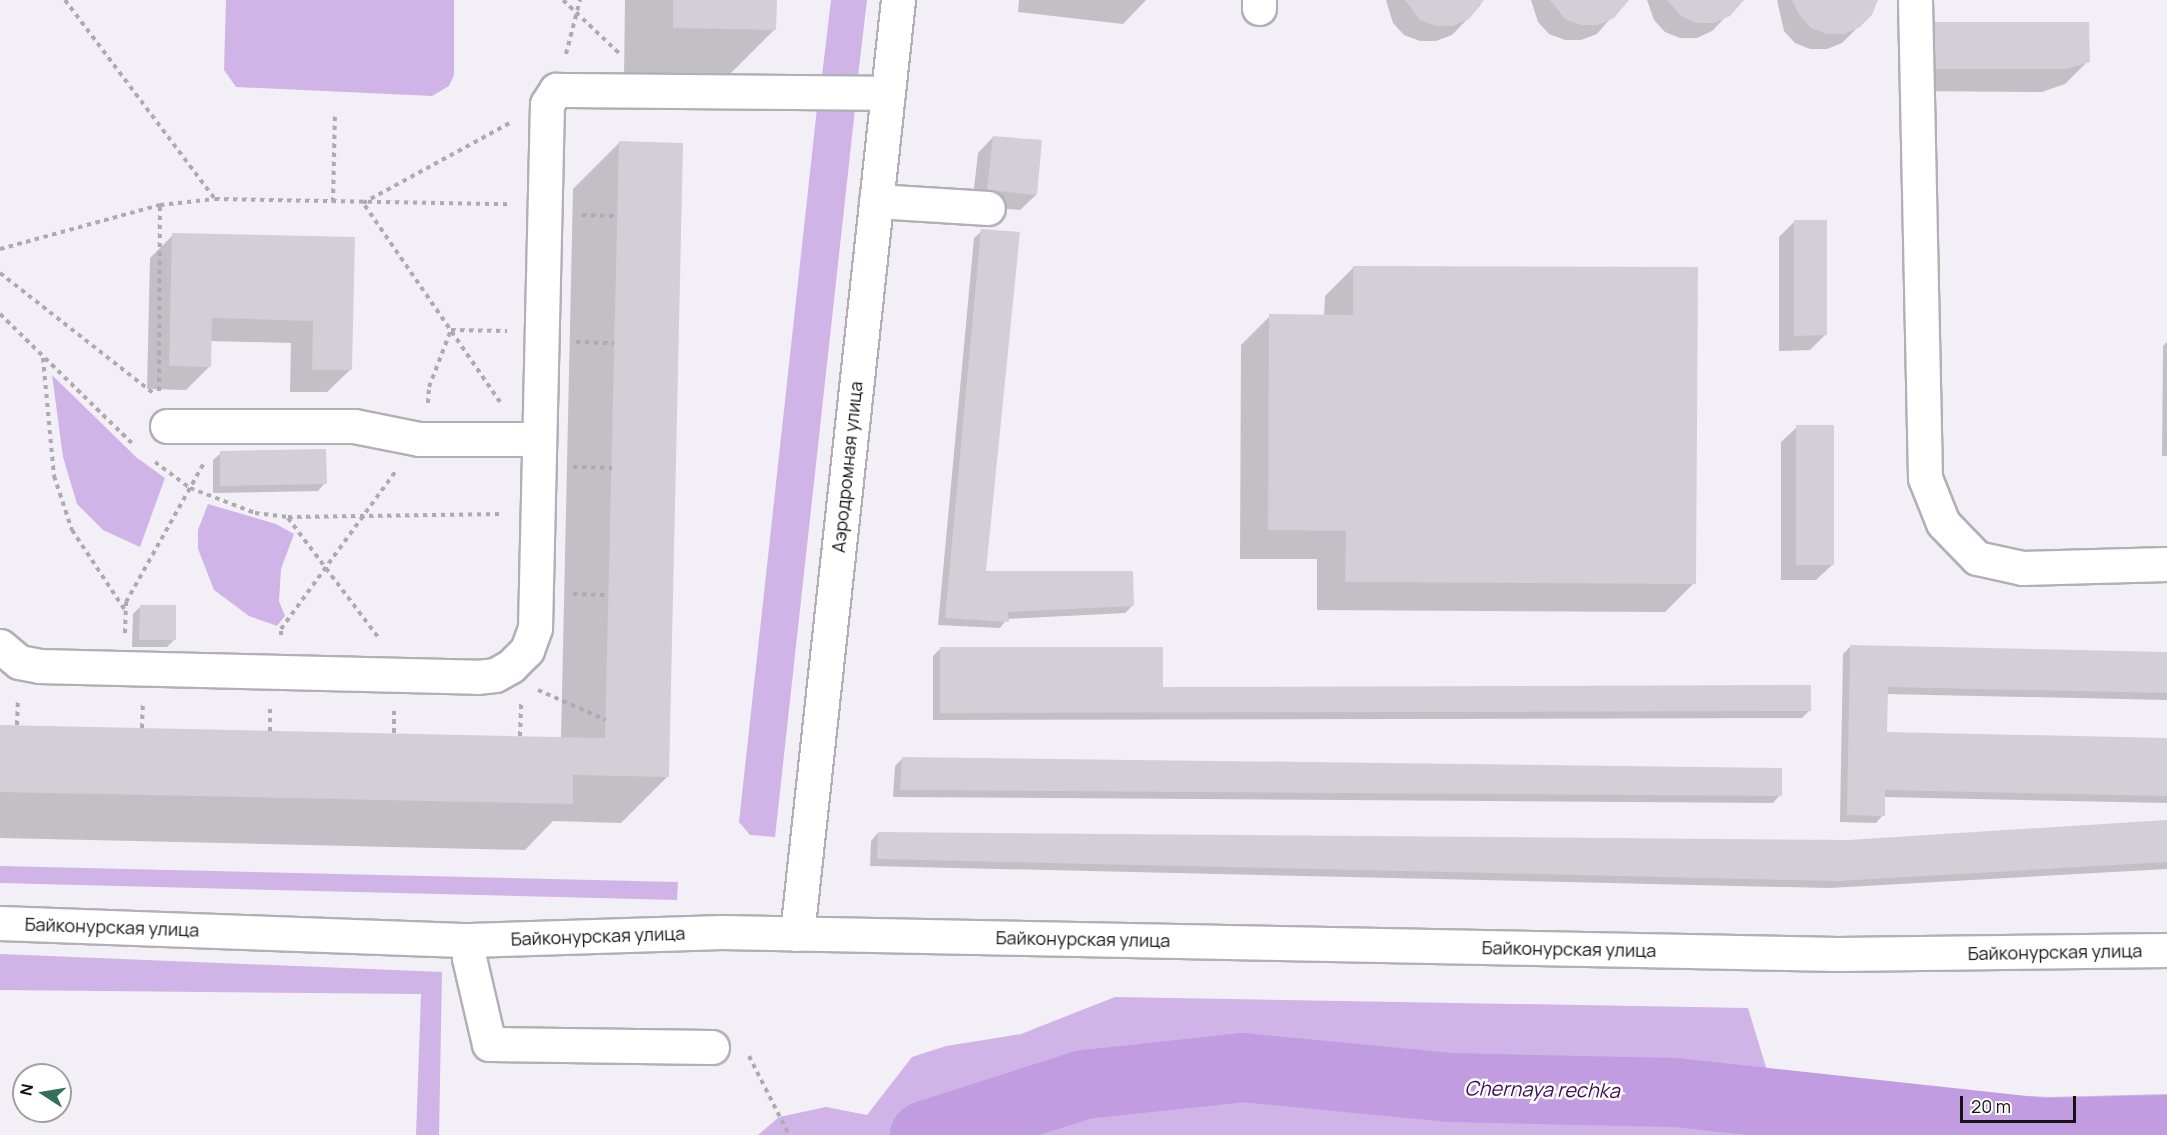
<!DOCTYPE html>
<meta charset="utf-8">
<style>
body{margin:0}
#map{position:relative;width:2167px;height:1135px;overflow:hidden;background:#f3eff7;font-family:Manrope,sans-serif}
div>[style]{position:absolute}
.green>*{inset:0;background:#d0b4e7}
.shadow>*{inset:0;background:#0003}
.river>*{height:69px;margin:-34.5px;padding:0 34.5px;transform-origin:34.5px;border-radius:34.5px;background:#c19ce0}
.building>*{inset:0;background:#d3cfd7}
.path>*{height:4px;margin-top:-2px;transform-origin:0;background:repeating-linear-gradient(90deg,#aeaab1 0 4.5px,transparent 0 9px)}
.roads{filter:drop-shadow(2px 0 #b2afb6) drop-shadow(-2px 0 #b2afb6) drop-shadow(0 2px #b2afb6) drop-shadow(0 -2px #b2afb6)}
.minor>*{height:33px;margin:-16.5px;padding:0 16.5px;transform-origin:16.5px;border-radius:16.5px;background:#fff}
span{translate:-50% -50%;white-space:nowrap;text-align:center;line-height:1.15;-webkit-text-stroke:5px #fff;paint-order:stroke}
.street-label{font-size:18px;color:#141215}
.water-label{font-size:20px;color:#410e5f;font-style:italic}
.north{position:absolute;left:12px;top:1063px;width:60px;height:60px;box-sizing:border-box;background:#fff;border:2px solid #a1a0a1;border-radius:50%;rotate:282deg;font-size:16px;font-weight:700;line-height:24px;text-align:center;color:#141215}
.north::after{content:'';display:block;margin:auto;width:21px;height:27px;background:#32705c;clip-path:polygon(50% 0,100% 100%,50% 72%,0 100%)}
.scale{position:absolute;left:1960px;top:1096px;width:116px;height:27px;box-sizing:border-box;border:3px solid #141215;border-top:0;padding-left:8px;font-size:18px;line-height:21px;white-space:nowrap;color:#141215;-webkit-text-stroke:4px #fff;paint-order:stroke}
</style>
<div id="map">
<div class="green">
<i style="clip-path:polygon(226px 0,454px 0,454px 75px,449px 86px,432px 96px,236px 87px,224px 70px)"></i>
<i style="clip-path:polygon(831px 0,867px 0,858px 76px,822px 76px)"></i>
<i style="clip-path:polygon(817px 108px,855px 109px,775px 837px,750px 835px,739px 822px)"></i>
<i style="clip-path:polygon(52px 375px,136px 457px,165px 478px,140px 547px,103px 530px,77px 504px,63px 457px)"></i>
<i style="clip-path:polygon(208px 504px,276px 524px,294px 534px,281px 569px,279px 601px,285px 616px,277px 626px,249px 616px,214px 590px,198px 549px,198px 530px)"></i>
<i style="clip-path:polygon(0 866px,678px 882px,677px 900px,0 883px)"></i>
<i style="clip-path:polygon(0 954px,442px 972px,439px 1135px,416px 1135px,421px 994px,0 990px)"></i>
<i style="clip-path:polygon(1115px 997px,1748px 1008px,1772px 1087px,2050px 1097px,2167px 1094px,2167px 1135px,758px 1135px,779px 1117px,826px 1107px,867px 1115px,912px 1057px,946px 1046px,1021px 1034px)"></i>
</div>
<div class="shadow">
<i style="clip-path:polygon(625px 0,775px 0,775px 29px,725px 79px,624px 77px)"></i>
<i style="clip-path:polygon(1019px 0,1146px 0,1123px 24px,1018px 12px)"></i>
<i style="clip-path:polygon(1386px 0,1481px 0,1480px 6px,1452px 35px,1436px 41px,1420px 41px,1404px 35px,1393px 23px)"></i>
<i style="clip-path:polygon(1531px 0,1626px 0,1597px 34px,1581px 40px,1565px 40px,1549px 34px,1538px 22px)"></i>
<i style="clip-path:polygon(1647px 0,1742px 0,1712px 31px,1697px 38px,1680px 38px,1665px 32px,1654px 20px)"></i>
<i style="clip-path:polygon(1777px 0,1874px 0,1871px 14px,1842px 43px,1827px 49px,1810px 49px,1795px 43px,1784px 31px)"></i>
<i style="clip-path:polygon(1908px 46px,2088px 61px,2065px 84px,2042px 92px,1907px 91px)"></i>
<i style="clip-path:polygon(993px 137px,1036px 195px,1020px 210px,972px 206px,978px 153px)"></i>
<i style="clip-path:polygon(619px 143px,667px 777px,621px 823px,553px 821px,525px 850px,0 838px,0 726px,561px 739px,573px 189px)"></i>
<i style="clip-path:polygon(1795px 221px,1825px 335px,1810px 350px,1779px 351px,1779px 237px)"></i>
<i style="clip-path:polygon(982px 231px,984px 573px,1132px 606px,1125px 613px,1007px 619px,1000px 628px,938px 625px,974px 238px)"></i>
<i style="clip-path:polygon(173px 235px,353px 239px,350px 370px,327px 392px,290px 392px,291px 343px,210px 341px,209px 367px,186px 390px,147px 389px,150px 258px)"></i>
<i style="clip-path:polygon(1354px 267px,1694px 583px,1665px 612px,1317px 610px,1317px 559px,1240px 559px,1241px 345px,1270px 316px,1324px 316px,1325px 296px)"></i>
<i style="clip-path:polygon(2167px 342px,2167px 456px,2162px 456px,2163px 346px)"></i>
<i style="clip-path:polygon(1797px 427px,1832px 565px,1816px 580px,1781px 580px,1781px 442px)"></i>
<i style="clip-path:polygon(221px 453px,325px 483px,318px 491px,213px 493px,213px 460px)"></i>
<i style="clip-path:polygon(140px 607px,174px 640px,167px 647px,132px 647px,133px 614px)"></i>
<i style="clip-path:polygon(1851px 646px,2167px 653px,2167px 700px,1886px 694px,1885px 733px,2167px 739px,2167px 803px,1884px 797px,1883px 815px,1876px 823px,1840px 822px,1843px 654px)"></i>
<i style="clip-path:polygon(940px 649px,1161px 688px,1810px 710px,1802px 718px,933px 720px,933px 656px)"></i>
<i style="clip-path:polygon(902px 759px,1780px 795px,1773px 803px,893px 797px,895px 766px)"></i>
<i style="clip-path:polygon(2167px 821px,2167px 869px,1829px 888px,870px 866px,871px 841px,878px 833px,1848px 842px)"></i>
</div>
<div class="river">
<i style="left:924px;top:1135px;width:168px;rotate:-17.7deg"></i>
<i style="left:1084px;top:1084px;width:159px;rotate:-6.1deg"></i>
<i style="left:1242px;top:1067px;width:210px;rotate:5.5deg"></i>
<i style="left:1451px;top:1087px;width:224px;rotate:1.3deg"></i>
<i style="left:1675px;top:1092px;width:372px;rotate:6.2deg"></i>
<i style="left:2045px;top:1132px;width:122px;rotate:-1.4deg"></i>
</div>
<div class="building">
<i style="clip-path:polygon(673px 0,777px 0,776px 30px,673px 28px)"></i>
<i style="clip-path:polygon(1405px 0,1484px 0,1469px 19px,1453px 26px,1436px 26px,1420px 20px)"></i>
<i style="clip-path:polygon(1550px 0,1629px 0,1614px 18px,1598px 25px,1581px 25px,1565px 19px)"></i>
<i style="clip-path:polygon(1667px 0,1744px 0,1730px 16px,1714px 23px,1697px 23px,1681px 16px)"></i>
<i style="clip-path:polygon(1792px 0,1878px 0,1872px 15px,1860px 27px,1844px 34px,1827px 34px,1811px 28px,1799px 15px)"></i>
<i style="clip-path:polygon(1930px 22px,2089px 22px,2090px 62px,2066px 69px,1930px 69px)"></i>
<i style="clip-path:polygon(993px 136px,1042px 140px,1037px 195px,987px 190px)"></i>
<i style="clip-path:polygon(619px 141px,683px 143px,669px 777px,573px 775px,573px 804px,0 792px,0 725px,605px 738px)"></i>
<i style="clip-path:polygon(1794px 220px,1827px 220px,1827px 335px,1794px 336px)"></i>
<i style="clip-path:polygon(981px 229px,1020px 232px,986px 571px,1133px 571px,1134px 606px,1008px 612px,1009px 622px,945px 618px)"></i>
<i style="clip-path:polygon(172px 233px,355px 237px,352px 370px,312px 370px,313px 321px,212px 318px,211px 367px,169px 366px)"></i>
<i style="clip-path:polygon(1353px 266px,1698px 267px,1696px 584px,1345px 582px,1346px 531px,1268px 530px,1269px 314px,1353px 315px)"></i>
<i style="clip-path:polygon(1796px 425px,1834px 425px,1834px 565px,1796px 565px)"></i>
<i style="clip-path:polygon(326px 449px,327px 484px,220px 486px,220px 451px)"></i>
<i style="clip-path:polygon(140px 605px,176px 605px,176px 640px,139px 640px)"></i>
<i style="clip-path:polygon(1850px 645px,2167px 652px,2167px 693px,1888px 687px,1887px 732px,2167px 738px,2167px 796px,1885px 790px,1885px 816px,1847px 815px)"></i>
<i style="clip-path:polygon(940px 647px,1163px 647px,1163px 687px,1811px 685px,1811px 711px,940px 713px)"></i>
<i style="clip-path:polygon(902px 757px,1782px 768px,1782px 796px,900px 790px)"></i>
<i style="clip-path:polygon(2167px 820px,2167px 862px,1838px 881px,877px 859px,878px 832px,1848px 840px)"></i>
</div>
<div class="path">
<i style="left:65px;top:0;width:249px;rotate:53deg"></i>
<i style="left:563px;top:0;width:79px;rotate:43.5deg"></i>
<i style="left:566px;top:54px;width:56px;rotate:-75.5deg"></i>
<i style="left:333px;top:202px;width:88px;rotate:-88.7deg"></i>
<i style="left:582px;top:215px;width:35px;rotate:2deg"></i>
<i style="left:0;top:249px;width:166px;rotate:-15.4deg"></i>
<i style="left:160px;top:205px;width:55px;rotate:-6.2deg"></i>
<i style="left:215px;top:199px;width:294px;rotate:1deg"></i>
<i style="left:0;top:273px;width:194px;rotate:38.1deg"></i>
<i style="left:0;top:314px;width:189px;rotate:44.4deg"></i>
<i style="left:576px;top:342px;width:38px;rotate:2deg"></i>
<i style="left:43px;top:358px;width:119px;rotate:84.7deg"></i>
<i style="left:54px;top:476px;width:57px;rotate:71.6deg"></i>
<i style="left:72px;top:530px;width:96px;rotate:56.5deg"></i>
<i style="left:159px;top:391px;width:186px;rotate:-89.7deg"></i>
<i style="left:500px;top:402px;width:242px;rotate:-124.5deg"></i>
<i style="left:363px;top:203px;width:167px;rotate:-28.6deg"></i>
<i style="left:428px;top:403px;width:16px;rotate:-86deg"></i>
<i style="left:429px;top:387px;width:61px;rotate:-68.9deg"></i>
<i style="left:451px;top:330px;width:56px;rotate:1deg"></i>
<i style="left:155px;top:462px;width:44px;rotate:36.6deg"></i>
<i style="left:190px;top:488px;width:70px;rotate:21deg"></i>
<i style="left:255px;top:513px;width:33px;rotate:7deg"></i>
<i style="left:288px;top:517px;width:215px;rotate:-0.8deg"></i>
<i style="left:573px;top:467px;width:39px;rotate:1deg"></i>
<i style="left:288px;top:518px;width:149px;rotate:52.9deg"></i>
<i style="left:573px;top:594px;width:35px;rotate:2deg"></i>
<i style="left:125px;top:633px;width:31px;rotate:-88deg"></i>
<i style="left:126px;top:602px;width:159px;rotate:-60.7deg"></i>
<i style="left:281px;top:635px;width:6px;rotate:-90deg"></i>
<i style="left:281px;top:629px;width:194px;rotate:-54deg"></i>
<i style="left:538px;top:690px;width:74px;rotate:23.8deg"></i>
<i style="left:17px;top:725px;width:26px;rotate:-88deg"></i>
<i style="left:142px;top:728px;width:23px;rotate:-88deg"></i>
<i style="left:270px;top:731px;width:23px;rotate:-90deg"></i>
<i style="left:394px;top:733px;width:22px;rotate:-90deg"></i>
<i style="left:520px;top:736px;width:35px;rotate:-88deg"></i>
<i style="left:749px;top:1056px;width:89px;rotate:63.1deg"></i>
</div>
<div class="roads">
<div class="minor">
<i style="left:1915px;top:0;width:478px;rotate:88.8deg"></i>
<i style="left:1925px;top:478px;width:48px;rotate:68.2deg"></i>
<i style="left:1943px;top:523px;width:49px;rotate:45.8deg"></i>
<i style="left:1977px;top:558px;width:46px;rotate:12.5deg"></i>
<i style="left:2022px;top:568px;width:145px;rotate:-1.6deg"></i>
<i style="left:1259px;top:8px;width:8px;rotate:-90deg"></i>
<i style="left:876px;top:201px;width:112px;rotate:3.6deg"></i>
<i style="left:167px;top:426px;width:187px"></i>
<i style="left:354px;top:426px;width:66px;rotate:11.3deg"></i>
<i style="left:419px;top:439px;width:119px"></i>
<i style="left:0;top:646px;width:25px;rotate:40deg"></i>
<i style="left:19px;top:662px;width:20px;rotate:11deg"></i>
<i style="left:39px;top:666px;width:438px;rotate:1.4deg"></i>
<i style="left:477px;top:677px;width:18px;rotate:-6deg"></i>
<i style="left:495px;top:675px;width:18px;rotate:-29deg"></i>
<i style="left:511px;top:666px;width:23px;rotate:-45deg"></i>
<i style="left:527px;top:650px;width:23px;rotate:-70deg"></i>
<i style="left:535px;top:628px;width:524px;rotate:-88.69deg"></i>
<i style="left:547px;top:104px;width:17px;rotate:-57deg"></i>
<i style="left:556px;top:90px;width:332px;rotate:0.5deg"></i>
<i style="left:0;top:923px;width:469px;rotate:2.1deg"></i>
<i style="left:469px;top:940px;width:253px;rotate:-1.8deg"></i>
<i style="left:722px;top:932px;width:1116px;rotate:1.13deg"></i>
<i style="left:1838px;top:954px;width:329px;rotate:-0.7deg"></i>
<i style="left:797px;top:934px;width:939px;rotate:-83.83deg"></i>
<i style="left:469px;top:940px;width:18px;rotate:90deg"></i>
<i style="left:469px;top:958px;width:88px;rotate:76.9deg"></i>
<i style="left:489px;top:1044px;width:223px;rotate:0.8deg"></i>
</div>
</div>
<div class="street-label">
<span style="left:847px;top:467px;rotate:-84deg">Аэродромная улица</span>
<span style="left:112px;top:927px;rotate:2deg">Байконурская улица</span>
<span style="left:598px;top:936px;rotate:-2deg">Байконурская улица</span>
<span style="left:1083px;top:939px;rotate:1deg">Байконурская улица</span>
<span style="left:1569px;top:949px;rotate:1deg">Байконурская улица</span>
<span style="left:2055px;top:952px;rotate:-1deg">Байконурская улица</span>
</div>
<div class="water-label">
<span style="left:1542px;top:1089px;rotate:1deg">Chernaya rechka</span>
</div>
<div class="north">N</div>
<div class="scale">20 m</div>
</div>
